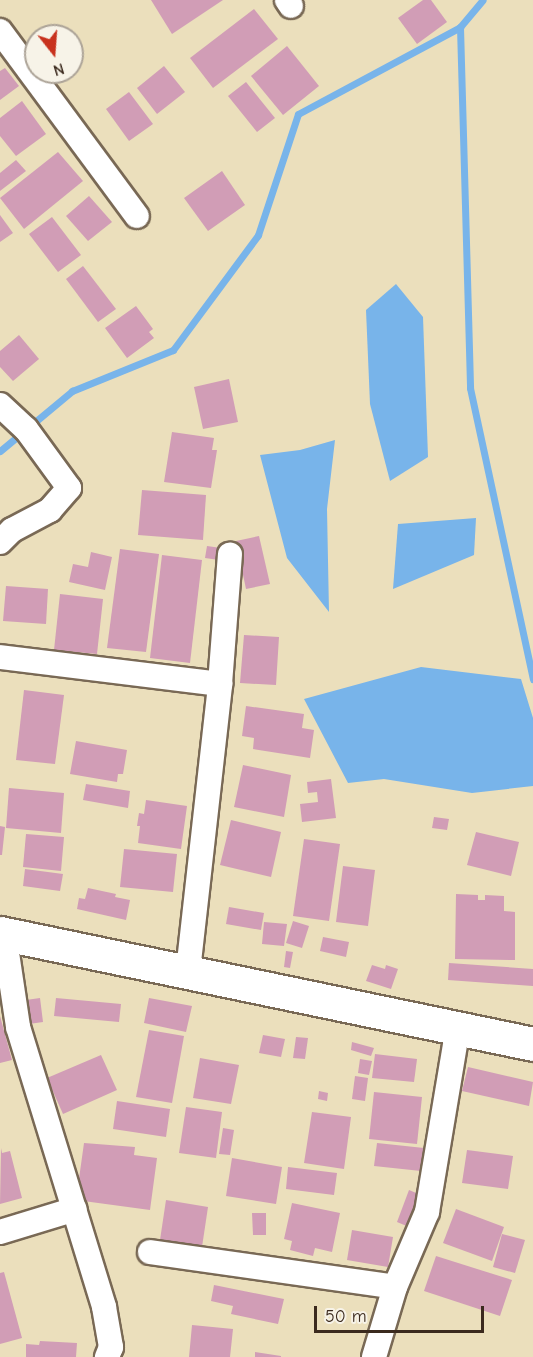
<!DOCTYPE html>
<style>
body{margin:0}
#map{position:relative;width:533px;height:1357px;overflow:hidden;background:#ebdfbc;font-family:"Comic Neue",sans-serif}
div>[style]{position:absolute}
.water>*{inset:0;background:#78b4ea}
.stream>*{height:7px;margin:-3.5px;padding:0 3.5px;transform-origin:3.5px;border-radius:3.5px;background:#78b4ea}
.building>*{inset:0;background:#d19db6}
.roads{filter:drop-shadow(2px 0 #796955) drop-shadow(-2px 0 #796955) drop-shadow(0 2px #796955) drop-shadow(0 -2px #796955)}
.minor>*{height:24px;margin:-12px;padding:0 12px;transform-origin:12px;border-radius:12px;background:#fff}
.secondary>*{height:33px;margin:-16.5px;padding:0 16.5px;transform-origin:16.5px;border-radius:16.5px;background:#fff}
span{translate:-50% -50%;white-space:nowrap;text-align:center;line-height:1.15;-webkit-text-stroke:5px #f7f3e8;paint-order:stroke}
.north{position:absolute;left:24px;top:24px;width:60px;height:60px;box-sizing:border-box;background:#f7f3e8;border:2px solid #aca397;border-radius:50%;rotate:163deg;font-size:16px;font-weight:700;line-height:24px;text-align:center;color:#3b2a1e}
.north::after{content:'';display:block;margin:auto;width:21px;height:27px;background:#c8321e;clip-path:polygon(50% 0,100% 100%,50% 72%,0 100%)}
.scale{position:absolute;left:314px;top:1306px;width:170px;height:27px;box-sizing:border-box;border:3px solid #3b2a1e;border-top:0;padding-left:8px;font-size:18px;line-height:21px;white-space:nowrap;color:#3b2a1e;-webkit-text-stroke:4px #f7f3e8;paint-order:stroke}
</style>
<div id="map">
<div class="water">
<i style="clip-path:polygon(396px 284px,423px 317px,428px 457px,390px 481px,370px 404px,366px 310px)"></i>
<i style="clip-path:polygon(335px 440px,327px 509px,329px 612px,287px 558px,260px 455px,300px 450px)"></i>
<i style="clip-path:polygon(476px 518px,474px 555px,393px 589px,398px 524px)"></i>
<i style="clip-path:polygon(421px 667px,521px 679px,533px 718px,533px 786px,472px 793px,384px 779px,348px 783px,304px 699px)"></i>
</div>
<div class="stream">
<i style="left:460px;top:27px;width:361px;rotate:88.4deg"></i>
<i style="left:470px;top:388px;width:298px;rotate:77.8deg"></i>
<i style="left:0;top:451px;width:94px;rotate:-39.8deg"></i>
<i style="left:72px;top:391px;width:109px;rotate:-22.1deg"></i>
<i style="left:173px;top:350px;width:143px;rotate:-53.5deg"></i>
<i style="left:258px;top:235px;width:127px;rotate:-71.7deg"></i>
<i style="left:298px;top:114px;width:184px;rotate:-28.2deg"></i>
<i style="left:460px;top:27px;width:35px;rotate:-50deg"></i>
</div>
<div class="building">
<i style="clip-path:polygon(151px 0,223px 0,172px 34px)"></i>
<i style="clip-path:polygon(423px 0,431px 0,447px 22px,417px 44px,398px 18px)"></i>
<i style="clip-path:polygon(254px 9px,278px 39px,213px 88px,190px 58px)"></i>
<i style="clip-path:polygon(287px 46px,319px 86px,283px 115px,251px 76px)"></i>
<i style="clip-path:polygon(164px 66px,185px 92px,157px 114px,137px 88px)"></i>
<i style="clip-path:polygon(5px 68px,19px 86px,0 100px,0 71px)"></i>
<i style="clip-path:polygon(246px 82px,275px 118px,257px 132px,228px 96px)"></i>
<i style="clip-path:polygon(129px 92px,153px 124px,129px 141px,106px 109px)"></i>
<i style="clip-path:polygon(22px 101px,46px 134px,16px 156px,0 136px,0 118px)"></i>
<i style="clip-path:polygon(58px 152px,83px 181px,24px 229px,0 198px)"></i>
<i style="clip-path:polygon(16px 160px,26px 171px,0 191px,0 173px)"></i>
<i style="clip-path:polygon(222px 171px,245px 205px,208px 231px,184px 198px)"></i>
<i style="clip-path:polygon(89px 196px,112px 222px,88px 241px,66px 216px)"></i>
<i style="clip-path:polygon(0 215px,13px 233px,0 242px)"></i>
<i style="clip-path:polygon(52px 217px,81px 255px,58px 272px,29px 234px)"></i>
<i style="clip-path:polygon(83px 266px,116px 309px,98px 322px,66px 279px)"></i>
<i style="clip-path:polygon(136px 306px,153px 329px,149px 332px,154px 338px,127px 358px,105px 328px)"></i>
<i style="clip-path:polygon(19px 335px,39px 359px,13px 381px,0 367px,0 351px)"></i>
<i style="clip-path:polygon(229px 379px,238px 422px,203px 429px,194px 387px)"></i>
<i style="clip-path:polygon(172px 432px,214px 438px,212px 450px,217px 450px,211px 488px,164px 482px)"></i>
<i style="clip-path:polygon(142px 490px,206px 495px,203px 540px,138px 535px)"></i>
<i style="clip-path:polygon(259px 536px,270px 584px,246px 589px,236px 541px)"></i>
<i style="clip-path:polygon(207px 546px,221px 548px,219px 560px,205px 558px)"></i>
<i style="clip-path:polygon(120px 549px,159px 554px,146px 652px,107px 648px)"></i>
<i style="clip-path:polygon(91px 552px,112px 557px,105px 590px,69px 582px,73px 564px,88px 567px)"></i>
<i style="clip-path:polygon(162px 555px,202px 560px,190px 663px,150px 658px)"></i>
<i style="clip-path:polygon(6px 586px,48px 589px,46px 624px,3px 621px)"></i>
<i style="clip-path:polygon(60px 594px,103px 599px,97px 654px,54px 650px)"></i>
<i style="clip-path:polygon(244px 635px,279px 637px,276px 685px,240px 683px)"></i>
<i style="clip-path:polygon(24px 690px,64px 695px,55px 764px,16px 760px)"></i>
<i style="clip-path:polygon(246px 706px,304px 714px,302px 728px,314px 730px,310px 758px,253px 749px,254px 738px,242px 736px)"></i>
<i style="clip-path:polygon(76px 741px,127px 750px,123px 774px,118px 774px,117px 782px,70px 774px)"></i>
<i style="clip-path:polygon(243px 765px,291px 775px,284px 817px,234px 807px)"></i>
<i style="clip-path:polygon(331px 779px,336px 818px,302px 822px,300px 804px,318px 802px,317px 792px,308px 793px,307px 782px)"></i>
<i style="clip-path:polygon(86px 784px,130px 791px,128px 808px,83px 800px)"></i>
<i style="clip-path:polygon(9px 788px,64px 793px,61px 833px,6px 828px)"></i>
<i style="clip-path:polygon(146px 800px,187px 806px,181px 849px,138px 843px,140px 826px,137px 826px,139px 813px,144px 814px)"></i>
<i style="clip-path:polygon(434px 817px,449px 819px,447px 830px,432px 828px)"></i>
<i style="clip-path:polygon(231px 820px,281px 832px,271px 877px,220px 865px)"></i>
<i style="clip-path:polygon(0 826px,5px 827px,2px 855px,0 855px)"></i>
<i style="clip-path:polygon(476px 832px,519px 842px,511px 876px,467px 865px)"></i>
<i style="clip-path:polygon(26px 834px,64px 837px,61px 871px,23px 867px)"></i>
<i style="clip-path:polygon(304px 839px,340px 844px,329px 921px,293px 916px)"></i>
<i style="clip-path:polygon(124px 849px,177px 854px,173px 892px,120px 887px)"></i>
<i style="clip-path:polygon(343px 866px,375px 870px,368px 926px,336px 922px)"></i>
<i style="clip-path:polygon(25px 869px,63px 874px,60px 891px,23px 886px)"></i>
<i style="clip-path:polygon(88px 888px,116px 894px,115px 897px,130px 900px,126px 920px,77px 909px,79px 898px,85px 899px)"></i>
<i style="clip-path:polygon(456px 894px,478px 895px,478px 900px,485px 900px,485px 895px,504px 896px,504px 911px,515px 912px,515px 960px,455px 959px)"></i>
<i style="clip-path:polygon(229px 907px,264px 913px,261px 930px,226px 924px)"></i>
<i style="clip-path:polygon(293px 921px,309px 926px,302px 948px,286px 943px)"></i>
<i style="clip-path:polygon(264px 922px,287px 924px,284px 946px,262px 944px)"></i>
<i style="clip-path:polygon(323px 937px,349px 942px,346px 957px,320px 951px)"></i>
<i style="clip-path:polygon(286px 951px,293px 952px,290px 968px,284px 967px)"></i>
<i style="clip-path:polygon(449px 963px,533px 969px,533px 986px,448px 980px)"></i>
<i style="clip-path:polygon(372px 965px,385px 969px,386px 965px,398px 969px,391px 989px,366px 981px)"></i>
<i style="clip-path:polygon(40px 998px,43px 1022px,29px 1024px,26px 1000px)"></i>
<i style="clip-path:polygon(56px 998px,121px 1004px,119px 1022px,54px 1016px)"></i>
<i style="clip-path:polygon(149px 998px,192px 1006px,186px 1032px,144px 1023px)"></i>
<i style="clip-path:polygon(0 1016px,12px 1060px,0 1063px)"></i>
<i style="clip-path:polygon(149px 1030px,184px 1036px,172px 1103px,136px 1097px)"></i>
<i style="clip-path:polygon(263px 1035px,285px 1039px,281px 1057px,259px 1053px)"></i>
<i style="clip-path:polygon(296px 1037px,308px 1038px,305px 1059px,293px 1058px)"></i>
<i style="clip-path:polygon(352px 1042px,374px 1048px,371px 1056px,351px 1050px)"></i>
<i style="clip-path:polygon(375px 1054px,417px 1059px,414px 1082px,372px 1078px)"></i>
<i style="clip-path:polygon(101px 1055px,117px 1090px,63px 1114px,47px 1078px)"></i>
<i style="clip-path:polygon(200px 1058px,239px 1065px,231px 1104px,193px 1098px)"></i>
<i style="clip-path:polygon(360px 1059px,372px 1061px,369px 1075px,358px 1073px)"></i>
<i style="clip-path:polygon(468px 1067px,533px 1082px,529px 1106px,462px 1091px)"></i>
<i style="clip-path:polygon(355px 1076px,368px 1078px,365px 1101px,352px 1099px)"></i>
<i style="clip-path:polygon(319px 1091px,328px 1093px,327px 1101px,318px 1099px)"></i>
<i style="clip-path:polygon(374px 1092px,422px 1097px,417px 1144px,369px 1139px)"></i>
<i style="clip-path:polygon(117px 1101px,170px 1109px,166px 1137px,113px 1129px)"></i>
<i style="clip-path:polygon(186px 1107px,222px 1112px,216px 1158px,179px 1153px)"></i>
<i style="clip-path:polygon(312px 1112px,351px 1117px,344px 1169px,304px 1163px)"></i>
<i style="clip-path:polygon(223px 1128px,234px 1130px,230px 1155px,219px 1154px)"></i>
<i style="clip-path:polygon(84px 1143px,135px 1147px,134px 1155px,157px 1158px,150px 1210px,76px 1200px)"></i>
<i style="clip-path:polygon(377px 1143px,424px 1148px,421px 1171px,374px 1166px)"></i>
<i style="clip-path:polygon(1px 1148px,2px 1153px,10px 1151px,22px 1198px,0 1204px)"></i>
<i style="clip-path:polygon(467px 1150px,513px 1156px,508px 1189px,462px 1183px)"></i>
<i style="clip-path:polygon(232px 1158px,282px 1167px,276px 1204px,226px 1196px)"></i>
<i style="clip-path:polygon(288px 1167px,337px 1173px,334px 1195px,286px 1189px)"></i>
<i style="clip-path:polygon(409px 1190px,421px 1195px,409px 1227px,397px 1222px)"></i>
<i style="clip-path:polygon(166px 1200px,208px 1207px,202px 1247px,160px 1240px)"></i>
<i style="clip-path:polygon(292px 1203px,340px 1213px,332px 1252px,315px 1248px,313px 1256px,290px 1250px,292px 1241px,284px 1239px)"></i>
<i style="clip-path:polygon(456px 1209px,504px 1227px,492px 1261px,443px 1243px)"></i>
<i style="clip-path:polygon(252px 1213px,266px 1213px,266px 1235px,253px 1235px)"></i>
<i style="clip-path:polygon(352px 1230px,393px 1237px,388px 1267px,347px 1260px)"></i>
<i style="clip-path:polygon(502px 1234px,525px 1240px,515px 1273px,493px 1267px)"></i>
<i style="clip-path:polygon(436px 1256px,512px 1280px,500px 1316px,424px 1291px)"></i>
<i style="clip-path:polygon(4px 1272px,22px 1338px,0 1344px,0 1273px)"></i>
<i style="clip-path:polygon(214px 1285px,284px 1299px,278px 1324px,231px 1314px,233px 1306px,211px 1301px)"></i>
<i style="clip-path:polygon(192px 1325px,233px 1329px,230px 1357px,189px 1357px)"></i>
<i style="clip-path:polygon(40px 1341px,77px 1343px,76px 1357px,26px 1357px,26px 1344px,39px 1345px)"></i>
<i style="clip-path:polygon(255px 1352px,281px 1356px,281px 1357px,255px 1357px)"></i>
</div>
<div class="roads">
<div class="minor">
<i style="left:287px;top:0;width:7px;rotate:56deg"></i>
<i style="left:0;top:31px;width:230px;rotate:53.5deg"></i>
<i style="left:0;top:405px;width:35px;rotate:43deg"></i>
<i style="left:26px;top:429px;width:73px;rotate:53.9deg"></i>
<i style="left:69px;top:488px;width:29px;rotate:131deg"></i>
<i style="left:50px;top:510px;width:43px;rotate:152.2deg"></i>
<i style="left:12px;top:530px;width:17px;rotate:135deg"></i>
<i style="left:0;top:657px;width:222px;rotate:7deg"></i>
<i style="left:4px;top:933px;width:95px;rotate:81.5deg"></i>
<i style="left:18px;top:1027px;width:293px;rotate:72.9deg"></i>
<i style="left:104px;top:1307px;width:41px;rotate:80.1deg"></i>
<i style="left:111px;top:1347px;width:11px;rotate:112deg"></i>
<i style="left:188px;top:971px;width:289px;rotate:-83.6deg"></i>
<i style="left:220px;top:684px;width:130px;rotate:-85.6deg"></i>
<i style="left:0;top:1232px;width:78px;rotate:-17deg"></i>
<i style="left:150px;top:1252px;width:247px;rotate:8.1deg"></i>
<i style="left:374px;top:1357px;width:73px;rotate:-73.3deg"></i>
<i style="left:395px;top:1287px;width:82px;rotate:-66.9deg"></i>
<i style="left:427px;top:1212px;width:188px;rotate:-80.5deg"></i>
</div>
<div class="secondary">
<i style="left:0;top:933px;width:544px;rotate:11.76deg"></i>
</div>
</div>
<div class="north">N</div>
<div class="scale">50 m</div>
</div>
